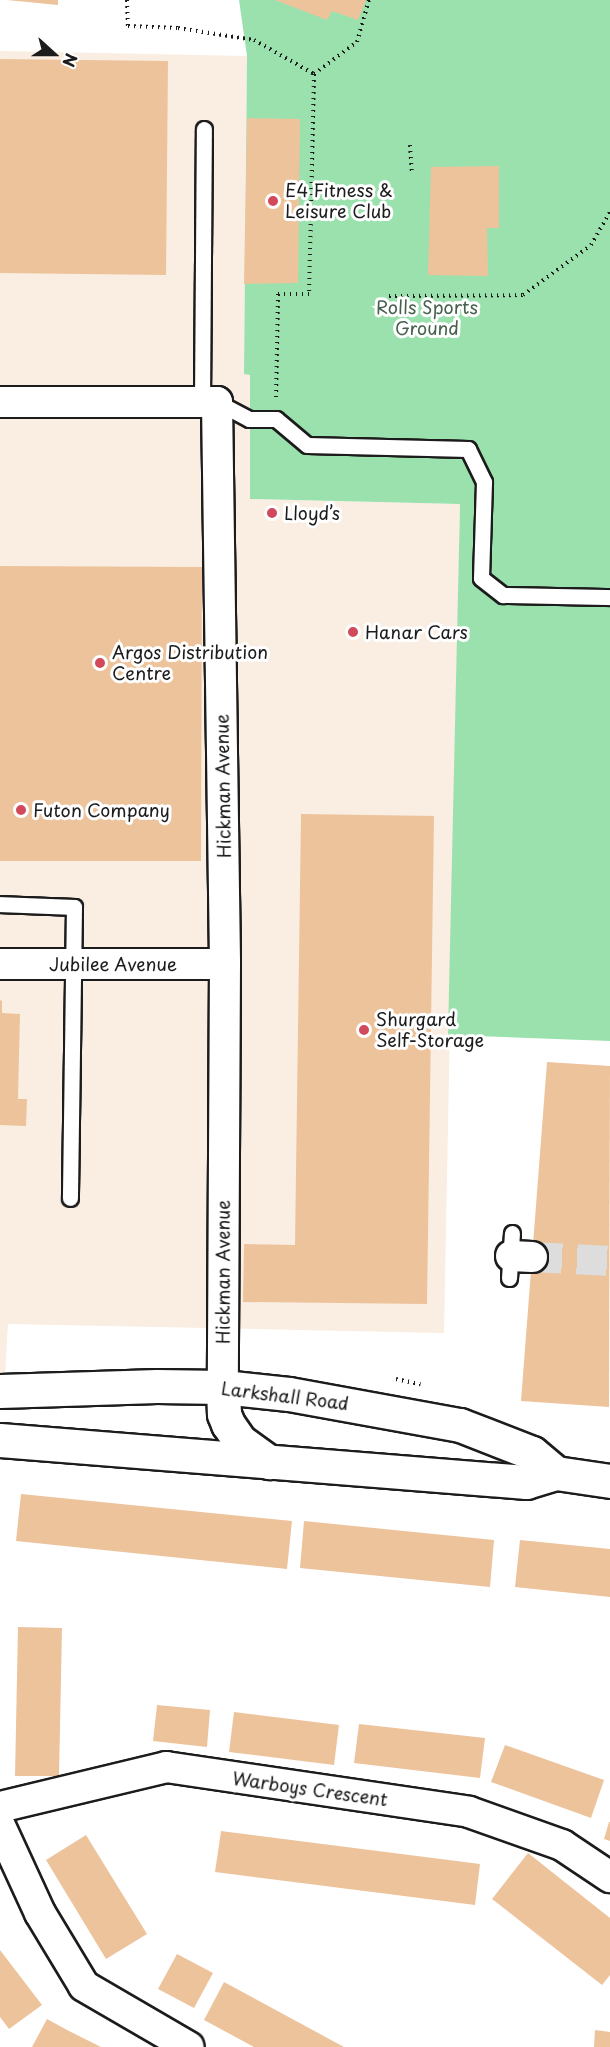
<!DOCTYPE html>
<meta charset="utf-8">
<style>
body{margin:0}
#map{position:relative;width:610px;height:2047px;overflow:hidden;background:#fff;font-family:"Playpen Sans",sans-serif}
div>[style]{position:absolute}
.built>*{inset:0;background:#faede1}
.green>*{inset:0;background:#9be1ae}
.building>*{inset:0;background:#edc39c}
.street-tunnel>*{height:30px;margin-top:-15px;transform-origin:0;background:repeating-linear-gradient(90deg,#ddd 0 30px,transparent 0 45px)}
.path>*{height:4px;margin-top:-2px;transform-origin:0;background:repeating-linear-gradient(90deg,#1c1c1c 0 1.5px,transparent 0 6px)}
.roads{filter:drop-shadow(2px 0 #1c1c1c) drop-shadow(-2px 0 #1c1c1c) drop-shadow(0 2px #1c1c1c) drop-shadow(0 -2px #1c1c1c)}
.lane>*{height:15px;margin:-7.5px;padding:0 7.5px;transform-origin:7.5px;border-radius:7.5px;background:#fff}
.street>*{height:30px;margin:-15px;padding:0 15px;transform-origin:15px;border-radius:15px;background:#fff}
.secondary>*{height:33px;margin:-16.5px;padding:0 16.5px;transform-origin:16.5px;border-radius:16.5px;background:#fff}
.dots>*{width:16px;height:16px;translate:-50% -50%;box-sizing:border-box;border:3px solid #fff;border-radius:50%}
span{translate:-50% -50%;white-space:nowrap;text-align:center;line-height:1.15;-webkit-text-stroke:6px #fff;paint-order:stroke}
.poi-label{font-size:18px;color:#1c1c1c}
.left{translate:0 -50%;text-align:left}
.park-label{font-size:18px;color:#48614f}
.street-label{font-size:18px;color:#1c1c1c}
.north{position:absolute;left:24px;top:24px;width:60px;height:60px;-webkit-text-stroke:4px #fff;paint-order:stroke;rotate:111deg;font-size:16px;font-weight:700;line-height:24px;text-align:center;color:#1c1c1c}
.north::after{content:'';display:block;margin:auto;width:21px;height:27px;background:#1c1c1c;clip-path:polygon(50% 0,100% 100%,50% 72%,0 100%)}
</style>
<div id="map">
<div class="built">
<i style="clip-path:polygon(0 51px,247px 56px,244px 373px,250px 374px,250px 499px,460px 504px,444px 1333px,8px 1324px,5px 1377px,0 1378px)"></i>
</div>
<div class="green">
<i style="clip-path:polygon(239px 0,610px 0,610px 1041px,448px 1035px,460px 504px,250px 499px,250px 375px,244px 374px,247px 56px)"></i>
</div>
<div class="building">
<i style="clip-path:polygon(7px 0,58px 0,58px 5px)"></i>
<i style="clip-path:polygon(275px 0,366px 0,358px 20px,332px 11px,327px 20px)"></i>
<i style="clip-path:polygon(0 59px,168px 61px,166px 275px,0 273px)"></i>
<i style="clip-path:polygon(247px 118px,300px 119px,298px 283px,244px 284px)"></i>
<i style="clip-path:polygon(499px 166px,499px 228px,487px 228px,488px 276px,428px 275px,431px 167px)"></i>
<i style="clip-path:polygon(0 566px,202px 567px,201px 861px,0 861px)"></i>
<i style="clip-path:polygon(301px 814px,434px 816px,427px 1304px,243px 1302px,244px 1244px,295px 1245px)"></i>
<i style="clip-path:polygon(0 1000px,2px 1001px,2px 1013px,20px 1014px,18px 1099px,27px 1099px,26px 1126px,0 1125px)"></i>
<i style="clip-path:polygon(547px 1062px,610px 1066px,609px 1407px,521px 1401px)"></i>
<i style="clip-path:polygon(21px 1494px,292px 1521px,287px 1569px,16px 1541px)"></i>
<i style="clip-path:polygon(304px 1521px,494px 1540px,490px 1587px,300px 1568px)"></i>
<i style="clip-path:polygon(520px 1540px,610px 1549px,610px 1597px,515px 1587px)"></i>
<i style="clip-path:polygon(18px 1627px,62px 1628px,59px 1776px,15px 1776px)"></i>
<i style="clip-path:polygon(157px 1705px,210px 1710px,207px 1747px,153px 1741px)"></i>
<i style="clip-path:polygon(234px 1712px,339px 1725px,334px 1765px,229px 1752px)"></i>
<i style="clip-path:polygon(359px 1724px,485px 1738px,480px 1778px,354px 1763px)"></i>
<i style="clip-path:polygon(505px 1745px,604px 1780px,591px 1818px,491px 1782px)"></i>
<i style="clip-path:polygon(609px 1822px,610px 1822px,610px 1841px,604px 1839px)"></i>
<i style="clip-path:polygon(221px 1831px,480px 1864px,475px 1905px,215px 1872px)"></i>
<i style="clip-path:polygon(86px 1835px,147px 1934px,106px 1959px,46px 1860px)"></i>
<i style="clip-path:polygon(528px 1853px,610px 1918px,610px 1975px,602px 1985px,492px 1899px)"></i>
<i style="clip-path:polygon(0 1950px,42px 2005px,9px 2029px,0 2017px)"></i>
<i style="clip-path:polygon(177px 1954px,213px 1973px,194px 2008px,158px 1989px)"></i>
<i style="clip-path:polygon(224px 1982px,344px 2047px,254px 2047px,204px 2020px)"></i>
<i style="clip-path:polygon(47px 2019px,69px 2031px,101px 2047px,32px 2047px)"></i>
<i style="clip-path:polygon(595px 2030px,610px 2032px,610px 2047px,594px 2047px)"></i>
</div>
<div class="street-tunnel">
<i style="left:532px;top:1257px;width:78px;rotate:2.9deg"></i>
</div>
<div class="path">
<i style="left:127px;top:0;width:26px;rotate:88deg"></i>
<i style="left:128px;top:26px;width:50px;rotate:2.3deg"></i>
<i style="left:178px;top:28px;width:77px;rotate:9deg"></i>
<i style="left:254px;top:40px;width:69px;rotate:29.5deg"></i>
<i style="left:314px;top:74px;width:220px;rotate:91.3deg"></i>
<i style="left:309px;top:294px;width:31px;rotate:180deg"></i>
<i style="left:278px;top:294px;width:103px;rotate:91.1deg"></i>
<i style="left:314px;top:74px;width:54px;rotate:-36.7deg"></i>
<i style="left:357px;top:42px;width:44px;rotate:-74.1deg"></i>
<i style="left:410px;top:145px;width:28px;rotate:86deg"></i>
<i style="left:389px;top:296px;width:134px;rotate:-0.4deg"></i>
<i style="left:523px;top:295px;width:84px;rotate:-36.3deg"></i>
<i style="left:591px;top:245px;width:38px;rotate:-60deg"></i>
<i style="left:396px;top:1379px;width:25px;rotate:12deg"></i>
</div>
<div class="roads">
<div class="lane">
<i style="left:202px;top:402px;width:273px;rotate:-89.6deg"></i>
<i style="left:217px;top:402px;width:36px;rotate:28deg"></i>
<i style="left:249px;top:419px;width:27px"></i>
<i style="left:276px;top:419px;width:40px;rotate:40deg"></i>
<i style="left:307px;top:445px;width:161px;rotate:1.4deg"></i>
<i style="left:468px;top:449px;width:37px;rotate:64deg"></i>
<i style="left:484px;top:482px;width:96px;rotate:91.8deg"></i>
<i style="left:481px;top:578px;width:28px;rotate:38deg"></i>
<i style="left:503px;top:595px;width:107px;rotate:1.1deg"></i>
<i style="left:0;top:904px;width:74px;rotate:2.3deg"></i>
<i style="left:74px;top:907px;width:291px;rotate:90.8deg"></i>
<i style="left:509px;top:1278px;width:45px;rotate:-86.2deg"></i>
</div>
<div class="street">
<i style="left:0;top:402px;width:217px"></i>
<i style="left:217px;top:402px;width:562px;rotate:89.18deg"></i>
<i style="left:225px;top:964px;width:423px;rotate:90.3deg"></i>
<i style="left:0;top:964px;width:225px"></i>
<i style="left:511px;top:1256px;width:21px;rotate:3deg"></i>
<i style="left:0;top:1807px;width:171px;rotate:-13.5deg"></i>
<i style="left:166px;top:1767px;width:306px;rotate:8.4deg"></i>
<i style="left:469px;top:1812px;width:99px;rotate:19.5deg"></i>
<i style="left:562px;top:1845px;width:58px;rotate:33.7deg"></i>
<i style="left:0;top:1826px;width:96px;rotate:65.3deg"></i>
<i style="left:40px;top:1913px;width:85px;rotate:58.9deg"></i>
<i style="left:84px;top:1986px;width:121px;rotate:30.2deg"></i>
</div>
<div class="secondary">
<i style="left:223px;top:1387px;width:27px;rotate:88deg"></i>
<i style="left:224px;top:1414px;width:11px;rotate:68deg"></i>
<i style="left:228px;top:1424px;width:21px;rotate:55deg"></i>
<i style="left:240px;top:1441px;width:36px;rotate:36deg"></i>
<i style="left:0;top:1391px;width:157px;rotate:-1.8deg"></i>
<i style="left:157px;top:1386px;width:66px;rotate:0.9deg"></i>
<i style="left:223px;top:1387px;width:66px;rotate:6.1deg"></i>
<i style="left:289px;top:1394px;width:174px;rotate:10.3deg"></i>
<i style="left:460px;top:1425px;width:77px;rotate:21.3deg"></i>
<i style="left:532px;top:1453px;width:31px;rotate:40deg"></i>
<i style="left:0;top:1440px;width:528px;rotate:4.57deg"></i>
<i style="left:526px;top:1482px;width:31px;rotate:-17deg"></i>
<i style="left:556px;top:1473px;width:55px;rotate:8.4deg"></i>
</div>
</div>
<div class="dots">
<i style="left:273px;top:201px;background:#d1495b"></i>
<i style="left:272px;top:513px;background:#d1495b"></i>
<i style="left:353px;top:632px;background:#d1495b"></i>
<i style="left:100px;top:663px;background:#d1495b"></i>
<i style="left:21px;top:810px;background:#d1495b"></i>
<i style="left:364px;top:1030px;background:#d1495b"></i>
</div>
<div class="poi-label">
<span class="left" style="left:285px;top:201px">E4 Fitness &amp;<br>Leisure Club</span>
<span class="left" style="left:284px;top:513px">Lloyd’s</span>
<span class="left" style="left:365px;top:632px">Hanar Cars</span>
<span class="left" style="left:112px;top:663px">Argos Distribution<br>Centre</span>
<span class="left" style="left:33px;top:810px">Futon Company</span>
<span class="left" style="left:376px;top:1030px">Shurgard<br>Self-Storage</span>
</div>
<div class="park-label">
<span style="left:427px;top:318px">Rolls Sports<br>Ground</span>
</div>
<div class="street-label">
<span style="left:223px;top:786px;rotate:-91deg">Hickman Avenue</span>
<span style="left:113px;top:964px">Jubilee Avenue</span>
<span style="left:223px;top:1272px;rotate:-90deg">Hickman Avenue</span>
<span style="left:285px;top:1396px;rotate:7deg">Larkshall Road</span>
<span style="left:310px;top:1789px;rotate:8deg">Warboys Crescent</span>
</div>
<div class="north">N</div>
</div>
